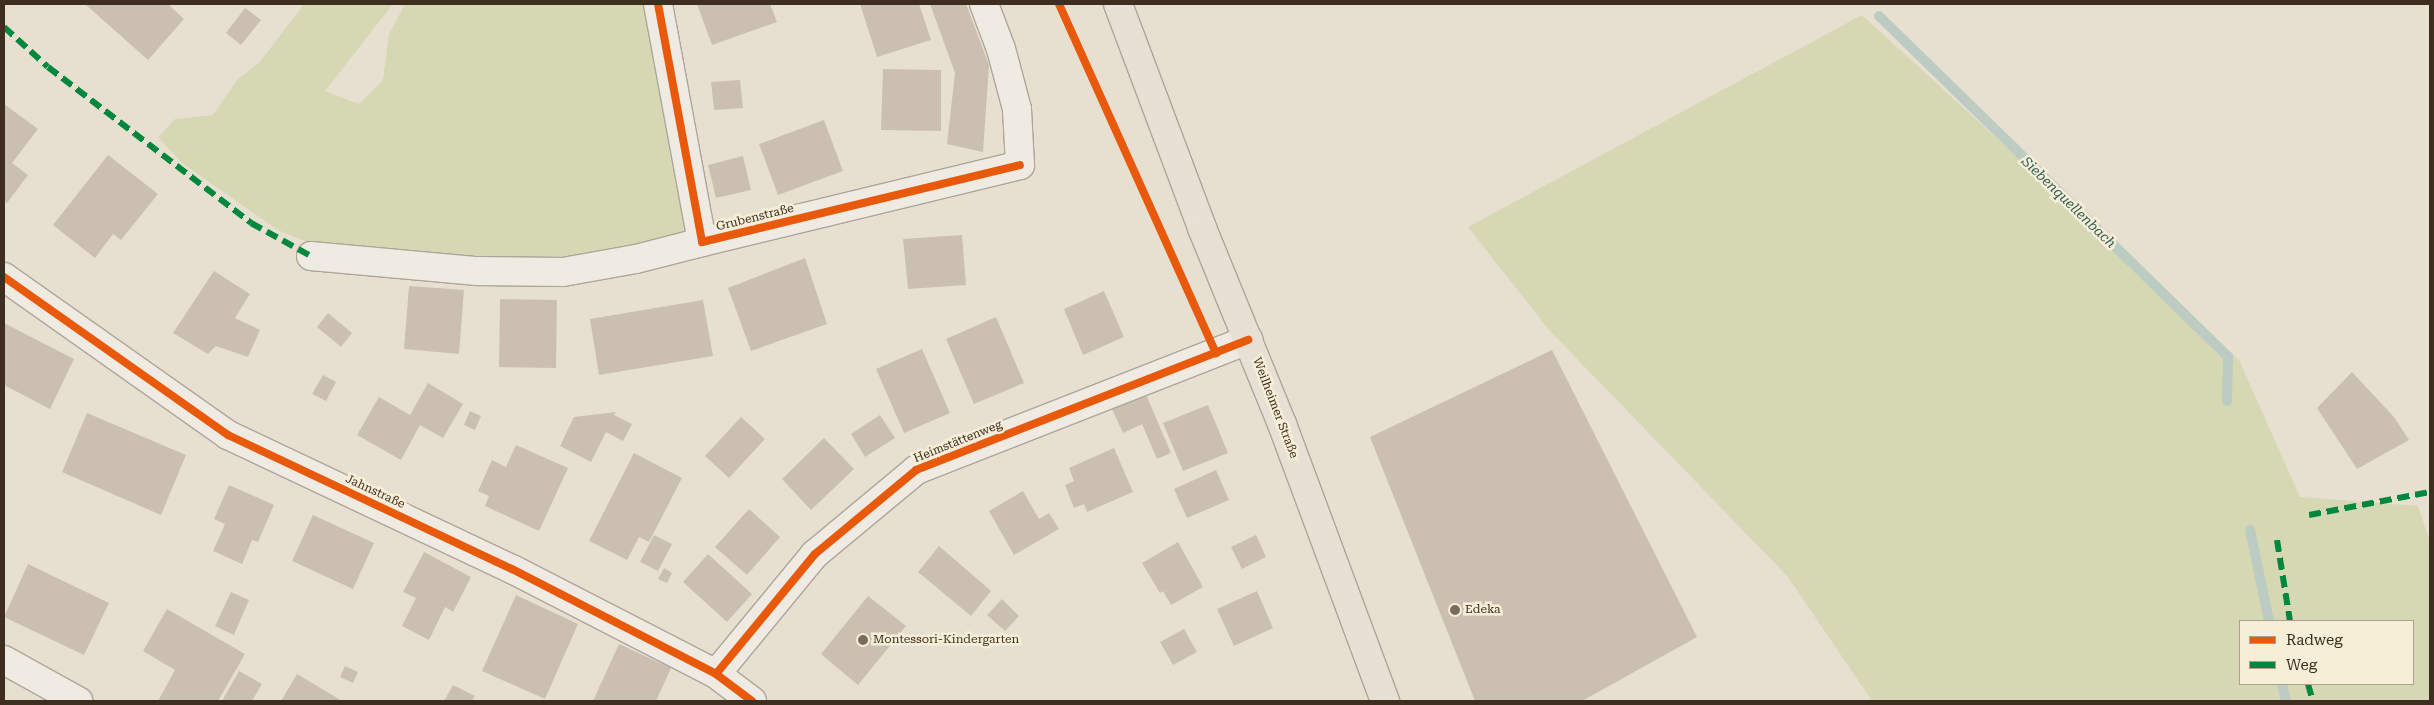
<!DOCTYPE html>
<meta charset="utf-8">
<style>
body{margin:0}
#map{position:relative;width:2434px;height:705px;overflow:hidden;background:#e7e0d1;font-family:"Roboto Serif",serif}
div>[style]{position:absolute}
.green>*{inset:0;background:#d6d7b3}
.stream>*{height:10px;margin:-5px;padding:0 5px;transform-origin:5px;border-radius:5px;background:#bcccc2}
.building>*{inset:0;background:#cbbfb2}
.roads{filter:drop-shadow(1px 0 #ada599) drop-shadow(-1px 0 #ada599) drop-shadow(0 1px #ada599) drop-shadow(0 -1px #ada599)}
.minor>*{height:28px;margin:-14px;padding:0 14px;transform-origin:14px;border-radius:14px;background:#efebe3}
.major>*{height:28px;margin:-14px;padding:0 14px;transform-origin:14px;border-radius:14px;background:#e6e1d4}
.quiet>*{height:6px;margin-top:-3px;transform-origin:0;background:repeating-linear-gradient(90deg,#00873e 0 12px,transparent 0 18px)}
.cycleway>*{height:8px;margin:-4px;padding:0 4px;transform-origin:4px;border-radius:4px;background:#e8590c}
.dots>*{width:14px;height:14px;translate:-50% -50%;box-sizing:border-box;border:2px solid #f7eed8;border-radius:50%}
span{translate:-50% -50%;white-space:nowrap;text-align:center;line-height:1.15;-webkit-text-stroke:5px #f7eed8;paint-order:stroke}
.street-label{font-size:12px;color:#3d2e20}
.poi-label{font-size:12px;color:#3d2e20}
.left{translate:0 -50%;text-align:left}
.water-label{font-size:14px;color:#2f5d5a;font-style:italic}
.frame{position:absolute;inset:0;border:5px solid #3d2e20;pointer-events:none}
.legend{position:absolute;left:2239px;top:620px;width:175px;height:65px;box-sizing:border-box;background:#f7eed8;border:1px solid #ada18e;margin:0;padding:6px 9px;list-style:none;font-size:15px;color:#3d2e20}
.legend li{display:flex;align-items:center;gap:10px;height:25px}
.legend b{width:25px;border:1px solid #ada18e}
</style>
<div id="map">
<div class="green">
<i style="clip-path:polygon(304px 4px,393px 4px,325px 91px,359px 104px,383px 80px,389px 34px,405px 4px,651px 4px,689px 235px,558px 268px,328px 251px,278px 230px,182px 163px,158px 137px,175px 119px,213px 115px,237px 80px,259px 63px)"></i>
<i style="clip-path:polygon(evenodd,1862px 15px,2239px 360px,2300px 497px,2418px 506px,2430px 542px,2430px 701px,1872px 701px,1788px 577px,1549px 330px,1468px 227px,1862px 15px,2413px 621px,2413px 684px,2240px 684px,2240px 621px,2413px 621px)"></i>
</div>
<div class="stream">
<i style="left:1879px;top:16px;width:488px;rotate:44.3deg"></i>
<i style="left:2228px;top:357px;width:44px;rotate:91.3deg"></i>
<i style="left:2250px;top:530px;width:93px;rotate:78.2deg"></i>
<i style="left:2282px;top:684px;width:17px;rotate:77deg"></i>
</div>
<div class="building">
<i style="clip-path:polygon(85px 4px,168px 4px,184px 19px,148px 60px)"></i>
<i style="clip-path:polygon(697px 4px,770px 4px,777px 22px,712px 45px)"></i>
<i style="clip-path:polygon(860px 4px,919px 4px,931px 40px,877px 57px)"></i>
<i style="clip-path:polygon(930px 4px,966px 4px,989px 65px,983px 152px,947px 144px,955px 73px)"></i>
<i style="clip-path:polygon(245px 8px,261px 20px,241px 45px,226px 33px)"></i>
<i style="clip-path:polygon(883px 69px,941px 70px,941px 131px,881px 130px)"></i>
<i style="clip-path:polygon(740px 80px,743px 108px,714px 110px,711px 82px)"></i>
<i style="clip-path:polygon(4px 104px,38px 129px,12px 163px,28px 175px,7px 203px,4px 201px)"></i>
<i style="clip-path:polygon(824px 120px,843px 171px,778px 195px,759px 144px)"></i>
<i style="clip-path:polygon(108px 155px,158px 194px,121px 240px,113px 234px,95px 258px,53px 225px)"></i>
<i style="clip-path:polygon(743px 156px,751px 190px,716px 198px,708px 165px)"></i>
<i style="clip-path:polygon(962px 235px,966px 285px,908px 289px,903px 239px)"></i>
<i style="clip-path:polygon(805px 258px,827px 324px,751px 351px,728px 288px)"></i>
<i style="clip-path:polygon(214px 271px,250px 294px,235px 318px,260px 330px,248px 357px,216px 346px,208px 354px,173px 333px)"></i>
<i style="clip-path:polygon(409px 286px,464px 290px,459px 354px,404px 349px)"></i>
<i style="clip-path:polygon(1104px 291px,1124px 337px,1083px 355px,1064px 309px)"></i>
<i style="clip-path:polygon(500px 299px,557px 300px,556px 368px,499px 367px)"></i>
<i style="clip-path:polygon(703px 300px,713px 356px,599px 375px,590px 319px)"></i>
<i style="clip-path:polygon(328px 313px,352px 333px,341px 347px,317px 327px)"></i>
<i style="clip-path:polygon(996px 317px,1024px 383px,974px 404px,946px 339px)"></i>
<i style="clip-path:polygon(4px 323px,74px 359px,50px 409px,4px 385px)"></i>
<i style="clip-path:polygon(922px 349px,950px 413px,904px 433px,876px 369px)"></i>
<i style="clip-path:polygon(1552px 350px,1697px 637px,1582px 701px,1475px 701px,1370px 437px)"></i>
<i style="clip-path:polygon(2352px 372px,2394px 417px,2409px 440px,2357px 469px,2317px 408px)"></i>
<i style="clip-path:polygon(323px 375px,336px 382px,326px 401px,312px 394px)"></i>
<i style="clip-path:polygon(428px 383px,463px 404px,443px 438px,420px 425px,401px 460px,357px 435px,379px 397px,410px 415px)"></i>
<i style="clip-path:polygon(1145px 392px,1171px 453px,1157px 459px,1142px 424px,1123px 433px,1111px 407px)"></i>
<i style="clip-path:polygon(1208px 405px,1228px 453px,1183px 471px,1163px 423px)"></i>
<i style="clip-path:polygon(470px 411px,481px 416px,475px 430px,464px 425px)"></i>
<i style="clip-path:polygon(616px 412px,614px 415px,632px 424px,623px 441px,606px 432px,591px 462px,560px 446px,574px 417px)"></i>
<i style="clip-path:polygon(87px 413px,186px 455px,161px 515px,62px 472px)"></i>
<i style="clip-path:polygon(880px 415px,895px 438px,865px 457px,851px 434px)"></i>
<i style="clip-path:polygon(741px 417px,765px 439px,729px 478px,705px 456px)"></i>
<i style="clip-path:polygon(824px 438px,854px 469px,811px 510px,782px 479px)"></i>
<i style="clip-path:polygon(516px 445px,568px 468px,539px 531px,485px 506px,489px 496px,478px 491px,492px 460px,506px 467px)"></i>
<i style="clip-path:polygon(1114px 448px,1133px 492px,1087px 512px,1084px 504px,1074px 508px,1065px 485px,1074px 481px,1069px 468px)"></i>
<i style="clip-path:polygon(634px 453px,682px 478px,649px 542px,639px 537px,627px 560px,589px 541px)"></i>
<i style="clip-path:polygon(1216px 470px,1229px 500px,1187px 518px,1174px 489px)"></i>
<i style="clip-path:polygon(229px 485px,274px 505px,258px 542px,252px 540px,242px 564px,213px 551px,225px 524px,214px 519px)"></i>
<i style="clip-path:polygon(1023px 491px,1039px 519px,1049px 513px,1059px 529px,1014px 555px,989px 511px)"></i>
<i style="clip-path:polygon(749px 509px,780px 537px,747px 575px,715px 547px)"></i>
<i style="clip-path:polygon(313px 515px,374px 543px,353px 589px,292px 561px)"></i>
<i style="clip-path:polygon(654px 535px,672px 544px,658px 571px,640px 562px)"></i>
<i style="clip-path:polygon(1256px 535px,1266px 557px,1242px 569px,1231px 547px)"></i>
<i style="clip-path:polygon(1178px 542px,1203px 587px,1171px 605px,1163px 591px,1160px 593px,1142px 563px)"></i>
<i style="clip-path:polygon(939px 546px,991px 591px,971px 616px,918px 572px)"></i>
<i style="clip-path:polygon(424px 552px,471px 577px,453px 612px,445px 607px,429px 640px,402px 626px,416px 598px,403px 592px)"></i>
<i style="clip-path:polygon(708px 554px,752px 594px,727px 622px,683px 582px)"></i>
<i style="clip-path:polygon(28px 564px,109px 603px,84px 655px,4px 617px)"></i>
<i style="clip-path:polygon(664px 568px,672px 573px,667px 583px,658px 579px)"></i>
<i style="clip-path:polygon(1257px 591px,1273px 628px,1234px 646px,1217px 609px)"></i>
<i style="clip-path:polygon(231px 592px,249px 600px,234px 635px,215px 626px)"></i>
<i style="clip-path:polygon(516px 595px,578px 624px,545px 699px,482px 671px)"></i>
<i style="clip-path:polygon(868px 596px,906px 626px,858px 685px,821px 654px)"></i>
<i style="clip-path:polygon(1002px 599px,1019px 616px,1005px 631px,987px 615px)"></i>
<i style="clip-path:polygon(167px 609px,245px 654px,218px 701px,158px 701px,175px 670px,143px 651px)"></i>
<i style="clip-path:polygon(1184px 629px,1197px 652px,1173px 665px,1160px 642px)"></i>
<i style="clip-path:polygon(619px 644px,671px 668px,656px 701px,593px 701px)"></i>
<i style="clip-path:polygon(345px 666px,358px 672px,353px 683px,340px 677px)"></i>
<i style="clip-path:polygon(239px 671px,262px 684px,252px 701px,222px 701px)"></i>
<i style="clip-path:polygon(297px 674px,342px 701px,281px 701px)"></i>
<i style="clip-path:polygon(453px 685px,475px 696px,472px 701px,444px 701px)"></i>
</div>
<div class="roads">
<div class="minor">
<i style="left:658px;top:4px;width:242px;rotate:79.5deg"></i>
<i style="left:702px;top:242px;width:327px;rotate:-13.6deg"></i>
<i style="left:1020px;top:165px;width:56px;rotate:-93.1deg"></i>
<i style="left:1017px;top:109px;width:62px;rotate:-104.9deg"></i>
<i style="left:1001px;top:49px;width:48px;rotate:-110.7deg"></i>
<i style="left:311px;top:256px;width:167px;rotate:5.2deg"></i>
<i style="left:477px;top:271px;width:86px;rotate:0.7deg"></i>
<i style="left:563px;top:272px;width:74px;rotate:-10.1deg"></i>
<i style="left:636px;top:259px;width:68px;rotate:-14.4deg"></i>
<i style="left:4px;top:277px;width:274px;rotate:35.2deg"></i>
<i style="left:228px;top:435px;width:314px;rotate:25.3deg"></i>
<i style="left:512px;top:569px;width:229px;rotate:27.2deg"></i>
<i style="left:716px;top:674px;width:45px;rotate:36.9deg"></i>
<i style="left:4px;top:660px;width:85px;rotate:29deg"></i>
<i style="left:716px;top:674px;width:156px;rotate:-50.5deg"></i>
<i style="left:815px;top:554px;width:131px;rotate:-39.7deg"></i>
<i style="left:916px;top:470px;width:357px;rotate:-21.4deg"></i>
</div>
<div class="major">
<i style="left:1118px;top:4px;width:239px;rotate:69.4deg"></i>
<i style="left:1202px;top:228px;width:212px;rotate:67.8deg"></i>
<i style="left:1282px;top:424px;width:296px;rotate:69.6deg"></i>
</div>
</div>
<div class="quiet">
<i style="left:4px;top:27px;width:59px;rotate:42.3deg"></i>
<i style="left:48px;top:67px;width:256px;rotate:37.5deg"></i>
<i style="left:251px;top:223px;width:68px;rotate:28.8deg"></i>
<i style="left:2309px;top:515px;width:123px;rotate:-10.8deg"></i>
<i style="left:2277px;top:540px;width:82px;rotate:80.9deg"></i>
<i style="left:2308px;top:684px;width:18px;rotate:74deg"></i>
</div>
<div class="cycleway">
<i style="left:658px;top:4px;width:242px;rotate:79.5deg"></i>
<i style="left:702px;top:242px;width:327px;rotate:-13.6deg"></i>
<i style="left:1059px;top:4px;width:383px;rotate:65.8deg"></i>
<i style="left:4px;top:277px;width:274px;rotate:35.2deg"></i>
<i style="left:228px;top:435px;width:314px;rotate:25.3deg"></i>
<i style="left:512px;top:569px;width:229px;rotate:27.2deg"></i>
<i style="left:716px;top:674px;width:45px;rotate:36.9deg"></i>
<i style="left:716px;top:674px;width:156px;rotate:-50.5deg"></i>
<i style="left:815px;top:554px;width:131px;rotate:-39.7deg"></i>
<i style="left:916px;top:470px;width:357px;rotate:-21.4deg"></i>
</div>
<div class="dots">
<i style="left:1455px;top:610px;background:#786c5e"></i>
<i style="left:863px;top:640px;background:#786c5e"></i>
</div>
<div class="street-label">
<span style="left:755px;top:218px;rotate:-14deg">Grubenstraße</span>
<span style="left:1275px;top:408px;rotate:69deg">Weilheimer Straße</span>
<span style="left:958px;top:442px;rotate:-22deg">Heimstättenweg</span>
<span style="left:375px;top:492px;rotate:25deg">Jahnstraße</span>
</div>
<div class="poi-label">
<span class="left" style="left:1465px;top:610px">Edeka</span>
<span class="left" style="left:873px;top:640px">Montessori-Kindergarten</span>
</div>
<div class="water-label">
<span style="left:2069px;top:202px;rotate:44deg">Siebenquellenbach</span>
</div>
<div class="frame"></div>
<ul class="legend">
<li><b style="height:6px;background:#e8590c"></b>Radweg</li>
<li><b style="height:6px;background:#00873e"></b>Weg</li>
</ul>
</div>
